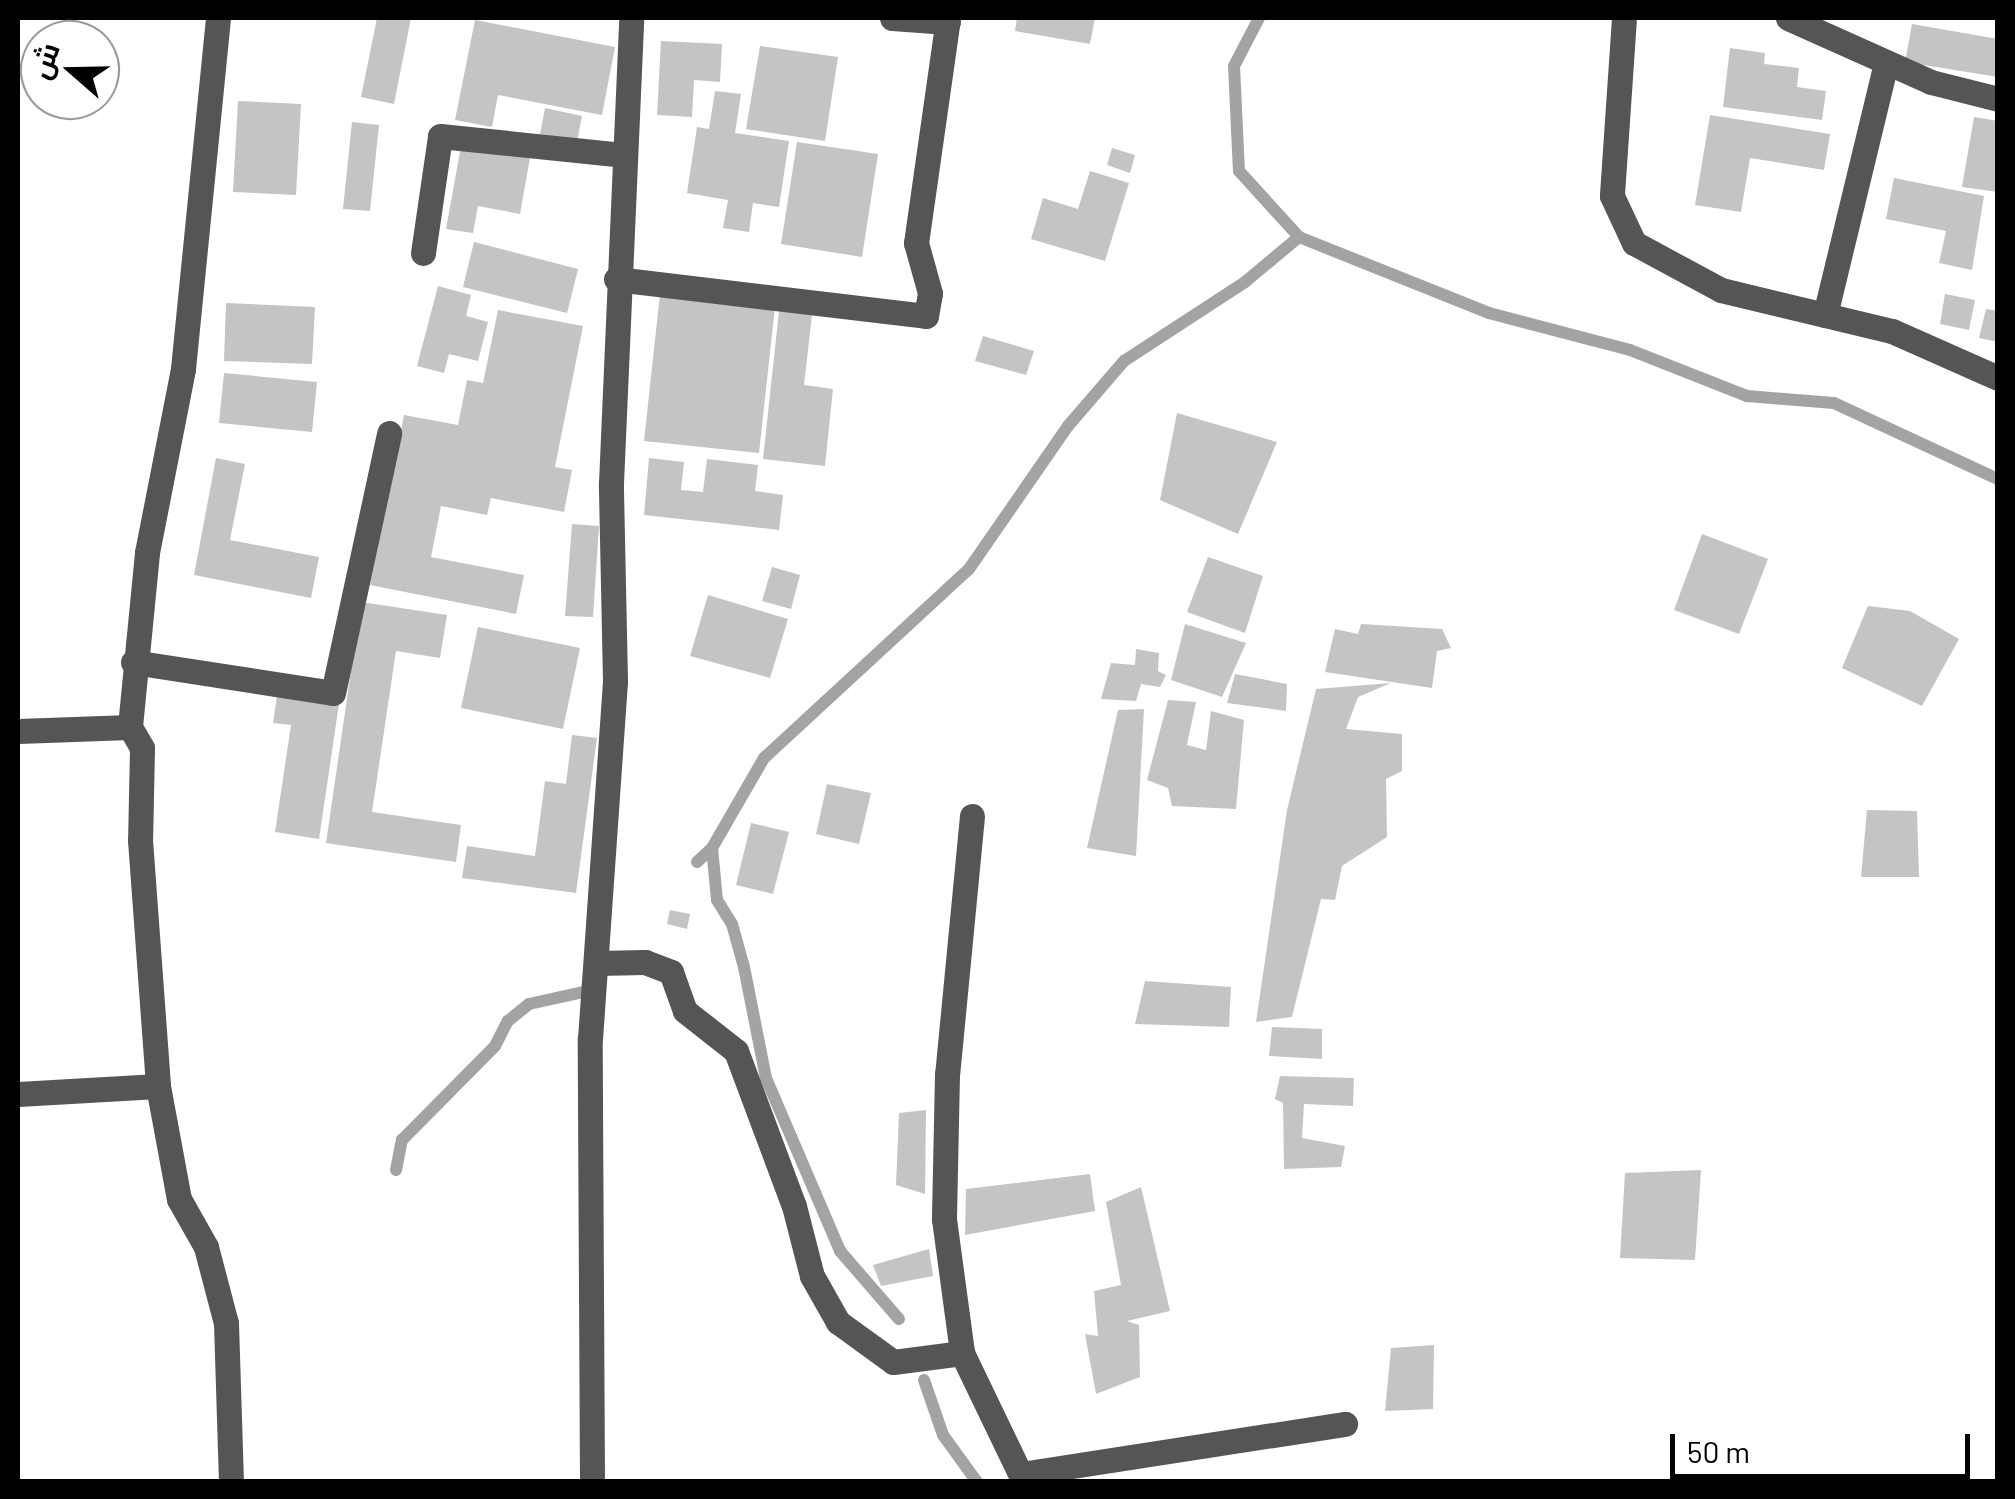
<!DOCTYPE html>
<meta charset="utf-8">
<style>
body{margin:0}
#map{position:relative;width:2015px;height:1499px;overflow:hidden;background:#fff;font-family:Barlow,Cairo,sans-serif}
div>[style]{position:absolute}
.stream>*{height:12px;margin:-6px;padding:0 6px;transform-origin:6px;border-radius:6px;background:#a3a3a3}
.building>*{inset:0;background:#c4c4c4}
.minor>*{height:25px;margin:-12.5px;padding:0 12.5px;transform-origin:12.5px;border-radius:12.5px;background:#555}
span{translate:-50% -50%;white-space:nowrap;text-align:center;line-height:1.15;-webkit-text-stroke:8px #fff;paint-order:stroke}
.frame{position:absolute;inset:0;border:20px solid #000;pointer-events:none}
.north{position:absolute;left:20px;top:20px;width:100px;height:100px;box-sizing:border-box;background:#fff;border:2px solid #999;border-radius:50%;rotate:290deg;font-size:28px;font-weight:700;line-height:40px;text-align:center;color:#000}
.north::after{content:'';display:block;margin:auto;width:35px;height:45px;background:#000;clip-path:polygon(50% 0,100% 100%,50% 72%,0 100%)}
.scale{position:absolute;left:1670px;top:1434px;width:300px;height:45px;box-sizing:border-box;border:5px solid #000;border-top:0;padding-left:12px;font-size:30px;line-height:35px;white-space:nowrap;color:#000;-webkit-text-stroke:8px #fff;paint-order:stroke}
</style>
<div id="map">
<div class="stream">
<i style="left:1259px;top:18px;width:54px;rotate:117.5deg"></i>
<i style="left:1234px;top:66px;width:105px;rotate:87.3deg"></i>
<i style="left:1239px;top:171px;width:89px;rotate:47.7deg"></i>
<i style="left:1299px;top:237px;width:205px;rotate:21.8deg"></i>
<i style="left:1489px;top:313px;width:146px;rotate:14.7deg"></i>
<i style="left:1630px;top:350px;width:126px;rotate:21.5deg"></i>
<i style="left:1747px;top:396px;width:87px;rotate:4.6deg"></i>
<i style="left:1834px;top:403px;width:181px;rotate:24.9deg"></i>
<i style="left:712px;top:848px;width:52px;rotate:84.5deg"></i>
<i style="left:717px;top:900px;width:28px;rotate:58deg"></i>
<i style="left:732px;top:924px;width:45px;rotate:74.4deg"></i>
<i style="left:744px;top:967px;width:113px;rotate:78.8deg"></i>
<i style="left:766px;top:1078px;width:188px;rotate:66.8deg"></i>
<i style="left:840px;top:1251px;width:90px;rotate:49.1deg"></i>
<i style="left:697px;top:862px;width:21px;rotate:-43deg"></i>
<i style="left:712px;top:848px;width:104px;rotate:-60deg"></i>
<i style="left:764px;top:758px;width:279px;rotate:-42.7deg"></i>
<i style="left:969px;top:569px;width:174px;rotate:-55.3deg"></i>
<i style="left:1068px;top:426px;width:86px;rotate:-49.3deg"></i>
<i style="left:1124px;top:361px;width:145px;rotate:-33.1deg"></i>
<i style="left:1245px;top:282px;width:70px;rotate:-39.8deg"></i>
<i style="left:396px;top:1170px;width:31px;rotate:-79deg"></i>
<i style="left:402px;top:1140px;width:132px;rotate:-45.3deg"></i>
<i style="left:495px;top:1046px;width:28px;rotate:-63deg"></i>
<i style="left:508px;top:1021px;width:27px;rotate:-39deg"></i>
<i style="left:529px;top:1004px;width:55px;rotate:-12.5deg"></i>
<i style="left:924px;top:1380px;width:58px;rotate:70.9deg"></i>
<i style="left:943px;top:1435px;width:58px;rotate:54.1deg"></i>
</div>
<div class="building">
<i style="clip-path:polygon(377px 18px,411px 18px,394px 104px,361px 97px)"></i>
<i style="clip-path:polygon(1017px 18px,1095px 18px,1090px 44px,1015px 31px)"></i>
<i style="clip-path:polygon(475px 20px,615px 47px,602px 115px,498px 95px,492px 127px,455px 120px)"></i>
<i style="clip-path:polygon(1912px 24px,1998px 39px,1998px 77px,1905px 62px)"></i>
<i style="clip-path:polygon(661px 41px,722px 44px,720px 82px,694px 80px,692px 117px,657px 115px)"></i>
<i style="clip-path:polygon(760px 46px,838px 57px,825px 141px,746px 129px)"></i>
<i style="clip-path:polygon(1730px 48px,1765px 53px,1764px 64px,1799px 68px,1797px 87px,1826px 91px,1822px 120px,1723px 107px)"></i>
<i style="clip-path:polygon(715px 91px,741px 94px,735px 133px,789px 141px,779px 207px,753px 203px,749px 232px,723px 228px,728px 200px,687px 193px,697px 127px,709px 129px)"></i>
<i style="clip-path:polygon(238px 101px,301px 104px,296px 195px,233px 192px)"></i>
<i style="clip-path:polygon(545px 108px,582px 116px,577px 142px,540px 134px)"></i>
<i style="clip-path:polygon(1710px 115px,1830px 134px,1824px 170px,1750px 158px,1741px 212px,1695px 205px)"></i>
<i style="clip-path:polygon(1974px 117px,1998px 121px,1998px 192px,1962px 187px)"></i>
<i style="clip-path:polygon(352px 122px,379px 125px,370px 211px,343px 209px)"></i>
<i style="clip-path:polygon(797px 142px,878px 154px,862px 257px,781px 244px)"></i>
<i style="clip-path:polygon(461px 146px,530px 158px,520px 214px,478px 206px,473px 233px,446px 229px)"></i>
<i style="clip-path:polygon(1112px 148px,1135px 155px,1130px 173px,1107px 165px)"></i>
<i style="clip-path:polygon(1090px 171px,1129px 183px,1105px 261px,1031px 239px,1043px 198px,1078px 209px)"></i>
<i style="clip-path:polygon(1894px 178px,1984px 196px,1972px 270px,1939px 263px,1946px 231px,1886px 219px)"></i>
<i style="clip-path:polygon(474px 242px,578px 269px,567px 313px,463px 287px)"></i>
<i style="clip-path:polygon(438px 286px,471px 295px,466px 316px,488px 322px,478px 361px,449px 354px,444px 373px,417px 366px)"></i>
<i style="clip-path:polygon(660px 294px,775px 307px,759px 453px,644px 441px)"></i>
<i style="clip-path:polygon(1945px 294px,1975px 300px,1969px 330px,1940px 324px)"></i>
<i style="clip-path:polygon(226px 303px,315px 307px,312px 364px,224px 361px)"></i>
<i style="clip-path:polygon(1986px 309px,1998px 311px,1998px 342px,1979px 338px)"></i>
<i style="clip-path:polygon(498px 310px,583px 326px,555px 467px,572px 470px,564px 512px,491px 498px,487px 515px,441px 506px,431px 557px,524px 575px,516px 614px,370px 585px,404px 415px,458px 425px,467px 380px,483px 383px)"></i>
<i style="clip-path:polygon(779px 311px,812px 315px,804px 385px,833px 389px,825px 466px,763px 459px)"></i>
<i style="clip-path:polygon(983px 336px,1034px 351px,1026px 375px,975px 361px)"></i>
<i style="clip-path:polygon(224px 373px,317px 382px,312px 432px,219px 423px)"></i>
<i style="clip-path:polygon(1177px 413px,1277px 442px,1238px 534px,1160px 500px)"></i>
<i style="clip-path:polygon(216px 458px,245px 464px,230px 540px,319px 557px,311px 598px,194px 575px)"></i>
<i style="clip-path:polygon(649px 458px,684px 462px,681px 490px,703px 492px,707px 459px,758px 465px,755px 491px,783px 495px,779px 530px,644px 515px)"></i>
<i style="clip-path:polygon(572px 524px,599px 526px,593px 617px,565px 616px)"></i>
<i style="clip-path:polygon(1702px 534px,1768px 559px,1739px 634px,1674px 610px)"></i>
<i style="clip-path:polygon(1208px 557px,1263px 576px,1245px 633px,1187px 612px)"></i>
<i style="clip-path:polygon(772px 567px,800px 575px,791px 609px,762px 601px)"></i>
<i style="clip-path:polygon(708px 595px,788px 619px,770px 678px,690px 656px)"></i>
<i style="clip-path:polygon(361px 602px,447px 615px,440px 658px,396px 651px,372px 812px,461px 825px,456px 862px,326px 843px)"></i>
<i style="clip-path:polygon(1868px 606px,1910px 611px,1959px 639px,1922px 706px,1842px 668px)"></i>
<i style="clip-path:polygon(1185px 624px,1246px 643px,1222px 697px,1171px 680px)"></i>
<i style="clip-path:polygon(1361px 624px,1442px 629px,1451px 648px,1437px 651px,1432px 688px,1325px 672px,1335px 629px,1358px 634px)"></i>
<i style="clip-path:polygon(478px 627px,580px 648px,563px 729px,461px 708px)"></i>
<i style="clip-path:polygon(1136px 649px,1159px 653px,1158px 671px,1166px 675px,1160px 687px,1141px 684px,1136px 701px,1101px 699px,1111px 663px,1135px 665px)"></i>
<i style="clip-path:polygon(1235px 674px,1287px 684px,1286px 711px,1227px 703px)"></i>
<i style="clip-path:polygon(1391px 683px,1358px 697px,1346px 729px,1402px 734px,1402px 771px,1386px 779px,1387px 837px,1342px 866px,1335px 900px,1321px 899px,1292px 1017px,1256px 1022px,1287px 810px,1316px 689px)"></i>
<i style="clip-path:polygon(277px 696px,339px 704px,319px 839px,275px 832px,291px 725px,273px 723px)"></i>
<i style="clip-path:polygon(1168px 700px,1196px 702px,1187px 745px,1206px 750px,1211px 711px,1244px 720px,1236px 809px,1172px 806px,1168px 788px,1147px 780px)"></i>
<i style="clip-path:polygon(1144px 709px,1136px 856px,1087px 848px,1118px 710px)"></i>
<i style="clip-path:polygon(572px 735px,597px 738px,576px 893px,462px 878px,467px 846px,535px 856px,545px 781px,566px 784px)"></i>
<i style="clip-path:polygon(827px 784px,871px 793px,859px 844px,816px 834px)"></i>
<i style="clip-path:polygon(1867px 810px,1917px 811px,1919px 877px,1861px 877px)"></i>
<i style="clip-path:polygon(751px 823px,789px 832px,773px 894px,736px 885px)"></i>
<i style="clip-path:polygon(670px 910px,690px 914px,687px 929px,667px 924px)"></i>
<i style="clip-path:polygon(1145px 981px,1231px 987px,1229px 1027px,1135px 1024px)"></i>
<i style="clip-path:polygon(1272px 1027px,1322px 1029px,1322px 1059px,1269px 1056px)"></i>
<i style="clip-path:polygon(1280px 1076px,1354px 1078px,1353px 1106px,1304px 1104px,1302px 1138px,1345px 1146px,1341px 1167px,1284px 1169px,1283px 1103px,1275px 1099px)"></i>
<i style="clip-path:polygon(926px 1110px,925px 1194px,896px 1185px,899px 1113px)"></i>
<i style="clip-path:polygon(1701px 1170px,1695px 1260px,1620px 1258px,1625px 1173px)"></i>
<i style="clip-path:polygon(1090px 1174px,1095px 1211px,965px 1235px,966px 1189px)"></i>
<i style="clip-path:polygon(1141px 1187px,1170px 1311px,1127px 1321px,1139px 1325px,1140px 1377px,1096px 1394px,1085px 1334px,1098px 1336px,1094px 1291px,1121px 1285px,1106px 1202px)"></i>
<i style="clip-path:polygon(929px 1249px,933px 1276px,881px 1286px,873px 1265px)"></i>
<i style="clip-path:polygon(1434px 1345px,1433px 1409px,1385px 1411px,1391px 1348px)"></i>
</div>
<div class="minor">
<i style="left:218px;top:18px;width:353px;rotate:95.7deg"></i>
<i style="left:183px;top:369px;width:187px;rotate:101.1deg"></i>
<i style="left:147px;top:553px;width:175px;rotate:95.6deg"></i>
<i style="left:130px;top:727px;width:24px;rotate:60deg"></i>
<i style="left:142px;top:748px;width:92px;rotate:91.2deg"></i>
<i style="left:140px;top:840px;width:247px;rotate:85.8deg"></i>
<i style="left:158px;top:1086px;width:115px;rotate:79.5deg"></i>
<i style="left:179px;top:1199px;width:55px;rotate:60.6deg"></i>
<i style="left:206px;top:1247px;width:79px;rotate:75.3deg"></i>
<i style="left:226px;top:1323px;width:159px;rotate:88.2deg"></i>
<i style="left:892px;top:18px;width:56px;rotate:4.1deg"></i>
<i style="left:1624px;top:18px;width:178px;rotate:93.9deg"></i>
<i style="left:1612px;top:196px;width:52px;rotate:64.9deg"></i>
<i style="left:1634px;top:243px;width:99px;rotate:28.4deg"></i>
<i style="left:1721px;top:290px;width:176px;rotate:13.5deg"></i>
<i style="left:1892px;top:331px;width:116px;rotate:23.9deg"></i>
<i style="left:1788px;top:18px;width:157px;rotate:24.1deg"></i>
<i style="left:1931px;top:82px;width:69px;rotate:14.2deg"></i>
<i style="left:423px;top:253px;width:118px;rotate:-81.7deg"></i>
<i style="left:440px;top:136px;width:186px;rotate:5.9deg"></i>
<i style="left:616px;top:279px;width:312px;rotate:6.8deg"></i>
<i style="left:926px;top:316px;width:23px;rotate:-80deg"></i>
<i style="left:930px;top:293px;width:52px;rotate:-105.6deg"></i>
<i style="left:916px;top:243px;width:227px;rotate:-81.9deg"></i>
<i style="left:1825px;top:315px;width:260px;rotate:-76.4deg"></i>
<i style="left:133px;top:662px;width:202px;rotate:8.8deg"></i>
<i style="left:333px;top:693px;width:266px;rotate:-77.8deg"></i>
<i style="left:18px;top:731px;width:112px;rotate:-2deg"></i>
<i style="left:972px;top:816px;width:259px;rotate:95.5deg"></i>
<i style="left:947px;top:1074px;width:145px;rotate:91.2deg"></i>
<i style="left:944px;top:1219px;width:135px;rotate:82.3deg"></i>
<i style="left:962px;top:1353px;width:143px;rotate:64.3deg"></i>
<i style="left:597px;top:963px;width:48px;rotate:-1.2deg"></i>
<i style="left:645px;top:962px;width:28px;rotate:21deg"></i>
<i style="left:671px;top:972px;width:41px;rotate:70.3deg"></i>
<i style="left:685px;top:1011px;width:65px;rotate:38.1deg"></i>
<i style="left:736px;top:1051px;width:165px;rotate:69.5deg"></i>
<i style="left:794px;top:1206px;width:72px;rotate:75.6deg"></i>
<i style="left:812px;top:1276px;width:53px;rotate:60.5deg"></i>
<i style="left:838px;top:1322px;width:68px;rotate:36deg"></i>
<i style="left:893px;top:1362px;width:70px;rotate:-7.4deg"></i>
<i style="left:18px;top:1094px;width:140px;rotate:-3.3deg"></i>
<i style="left:1021px;top:1474px;width:328px;rotate:-8.8deg"></i>
<i style="left:592px;top:1482px;width:443px;rotate:-90.3deg"></i>
<i style="left:590px;top:1039px;width:359px;rotate:-86deg"></i>
<i style="left:615px;top:681px;width:198px;rotate:-91.2deg"></i>
<i style="left:611px;top:483px;width:465px;rotate:-87.5deg"></i>
</div>
<div class="frame"></div>
<div class="north">ش</div>
<div class="scale">50 m</div>
</div>
